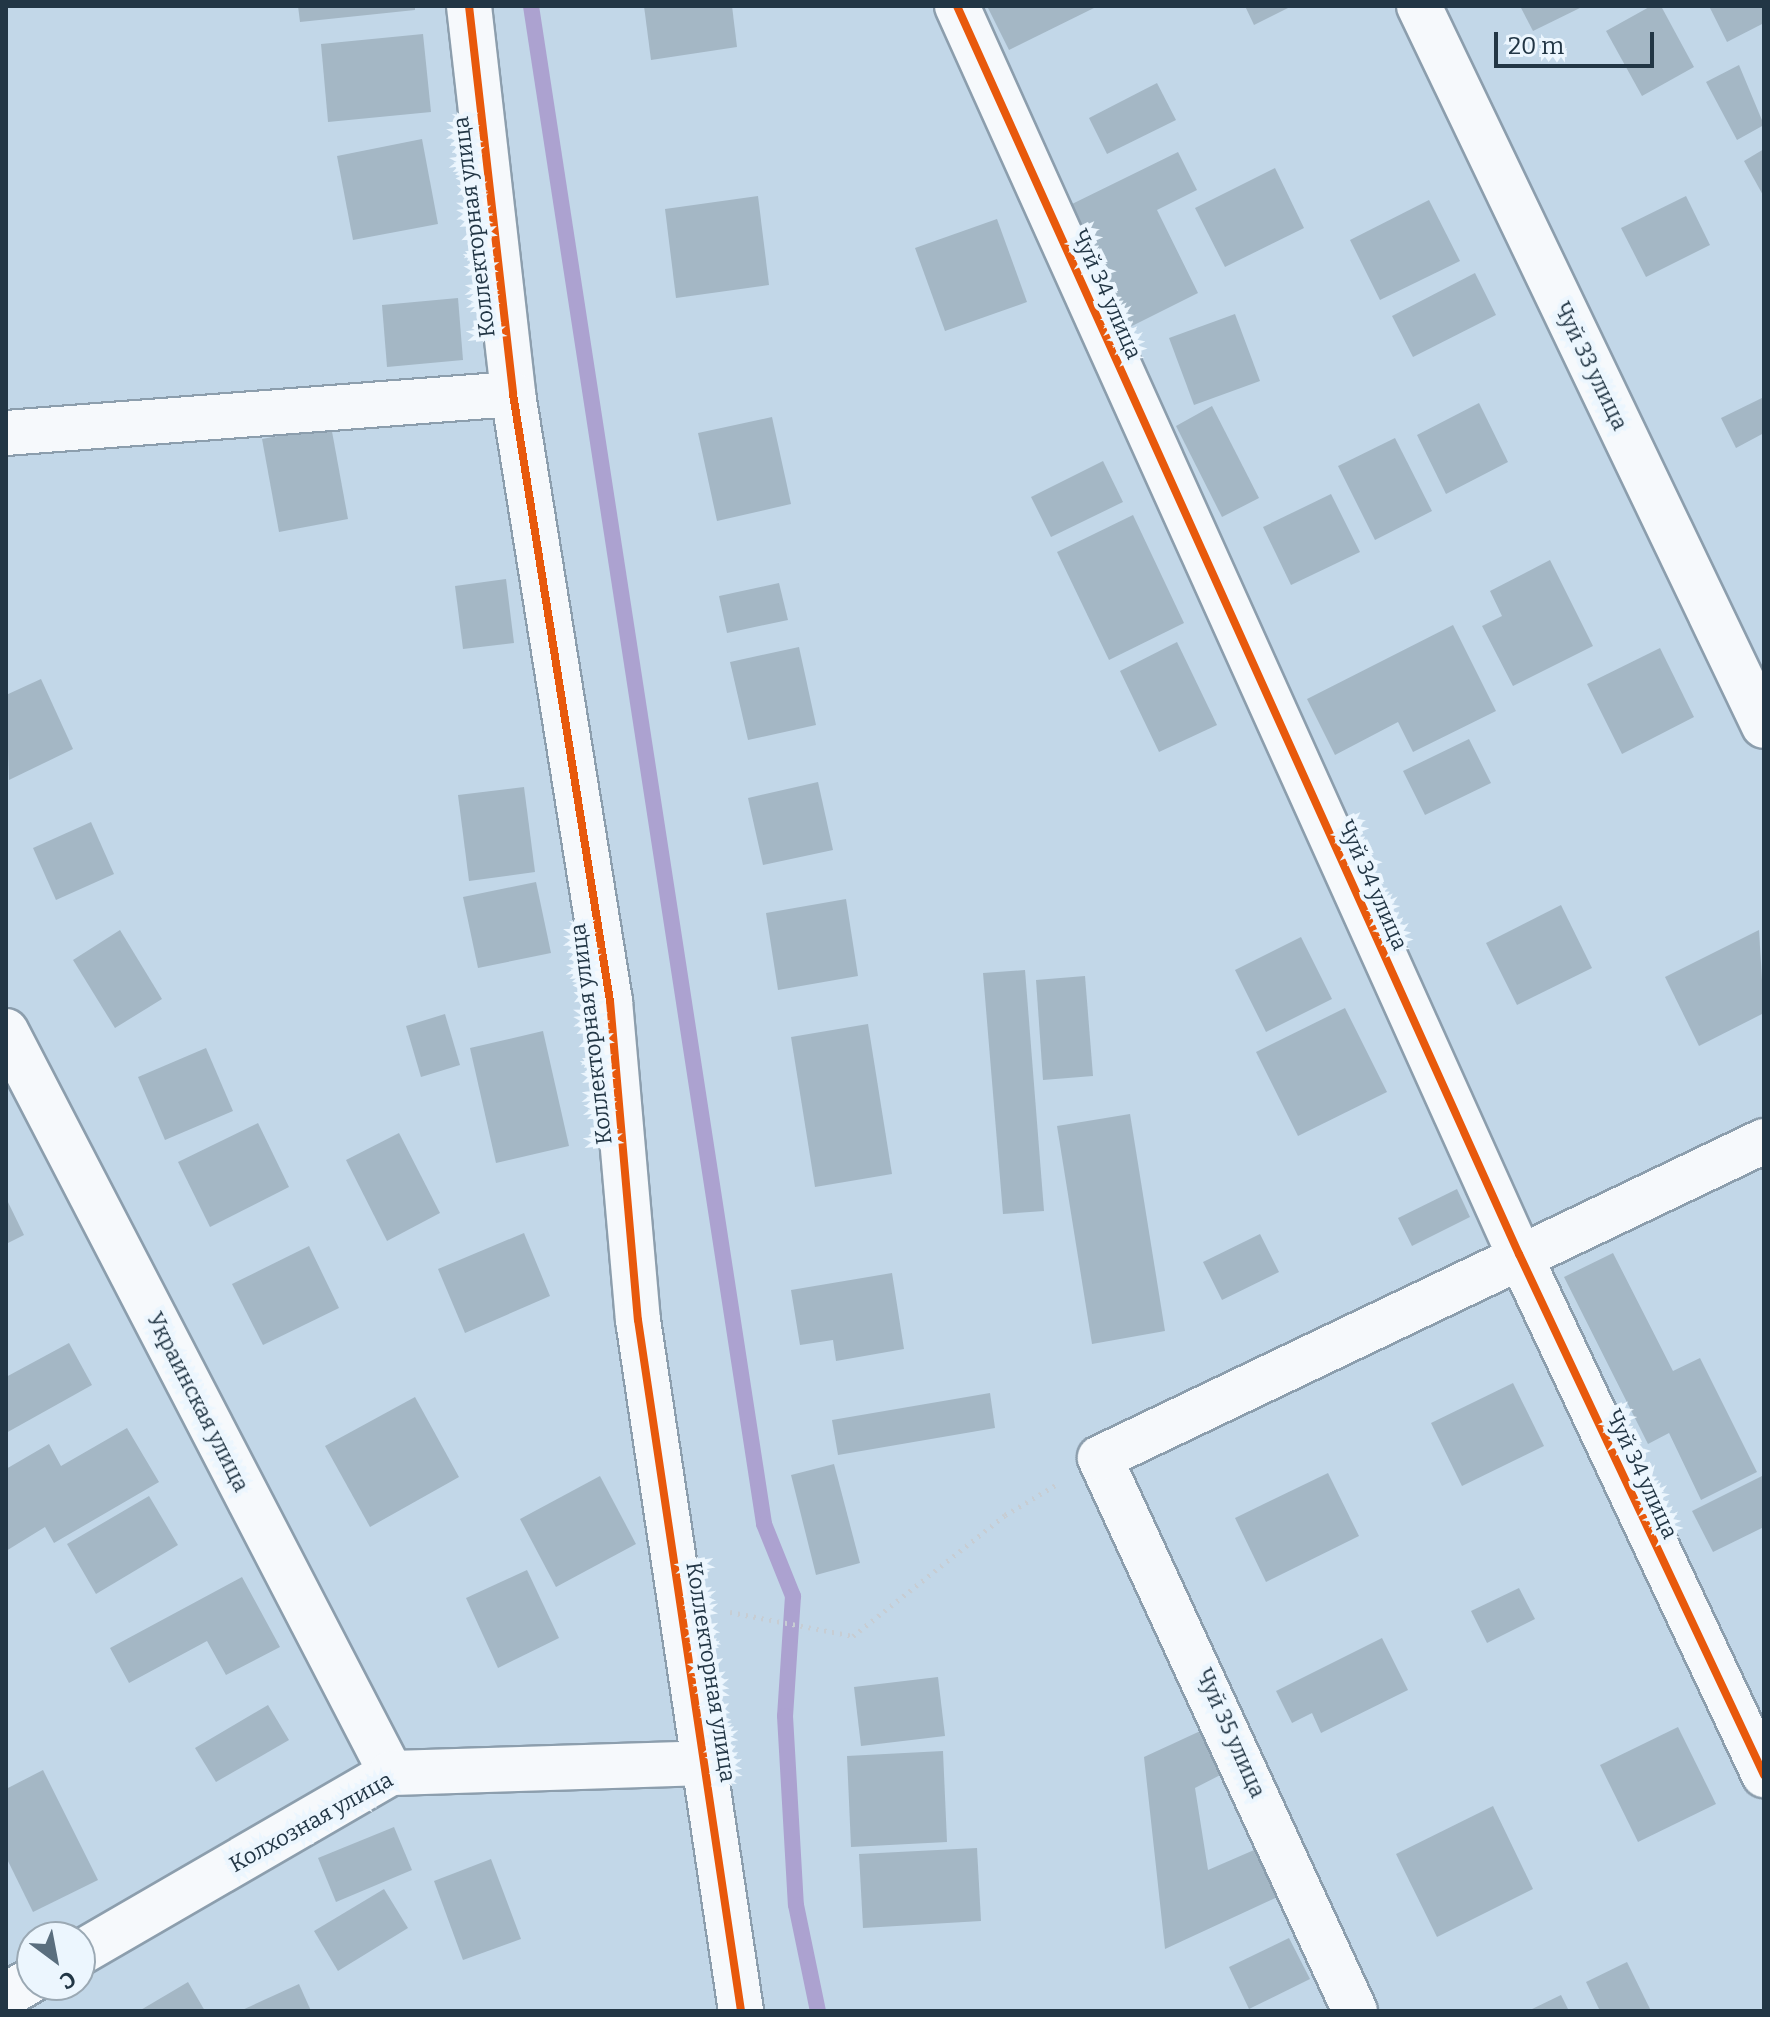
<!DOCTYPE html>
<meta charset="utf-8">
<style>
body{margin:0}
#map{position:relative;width:1770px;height:2017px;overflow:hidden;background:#c2d7e8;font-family:Bitter,serif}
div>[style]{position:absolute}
.stream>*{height:16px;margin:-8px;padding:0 8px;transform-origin:8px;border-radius:8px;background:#aca2d0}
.building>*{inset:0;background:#a4b7c5}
.path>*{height:5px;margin-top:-2.5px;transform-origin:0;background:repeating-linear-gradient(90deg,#c7cdd3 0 2px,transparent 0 8px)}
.roads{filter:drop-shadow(2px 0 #8c9ead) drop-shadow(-2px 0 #8c9ead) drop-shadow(0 2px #8c9ead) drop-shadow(0 -2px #8c9ead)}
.minor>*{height:44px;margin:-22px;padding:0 22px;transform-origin:22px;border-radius:22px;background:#f6f9fc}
.cycleway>*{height:8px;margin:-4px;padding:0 4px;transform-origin:4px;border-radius:4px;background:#e8590c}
span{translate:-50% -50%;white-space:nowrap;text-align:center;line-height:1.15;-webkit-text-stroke:8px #ecf6fe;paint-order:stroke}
.street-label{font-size:22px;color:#223645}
.frame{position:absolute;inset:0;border:8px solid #223645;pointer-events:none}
.north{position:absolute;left:16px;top:1921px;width:80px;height:80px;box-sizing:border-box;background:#ecf6fe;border:2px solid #9ba9b4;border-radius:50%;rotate:148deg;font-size:22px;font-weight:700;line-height:32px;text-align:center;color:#223645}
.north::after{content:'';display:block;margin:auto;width:28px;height:36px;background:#5a6e7e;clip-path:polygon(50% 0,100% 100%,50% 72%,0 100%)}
.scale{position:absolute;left:1494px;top:32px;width:160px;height:36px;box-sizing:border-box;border:4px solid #223645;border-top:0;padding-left:10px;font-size:24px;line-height:28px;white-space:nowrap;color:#223645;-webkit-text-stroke:6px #ecf6fe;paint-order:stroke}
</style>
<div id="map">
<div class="stream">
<i style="left:531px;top:6px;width:1536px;rotate:81.27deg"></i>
<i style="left:764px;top:1524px;width:78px;rotate:68.1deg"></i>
<i style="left:793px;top:1596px;width:120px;rotate:93.8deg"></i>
<i style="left:785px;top:1716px;width:189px;rotate:86.7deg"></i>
<i style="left:796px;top:1905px;width:108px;rotate:78.3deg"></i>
</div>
<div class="building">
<i style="clip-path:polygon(298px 6px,415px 6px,415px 10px,300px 22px)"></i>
<i style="clip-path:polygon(644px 6px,732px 6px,737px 47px,651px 60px)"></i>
<i style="clip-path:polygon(987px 6px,1098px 6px,1009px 50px)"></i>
<i style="clip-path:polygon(1245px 6px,1292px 6px,1254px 25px)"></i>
<i style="clip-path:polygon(1520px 6px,1584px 6px,1533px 31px)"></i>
<i style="clip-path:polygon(1651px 6px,1661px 6px,1694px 67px,1642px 96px,1606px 31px)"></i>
<i style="clip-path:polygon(1709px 6px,1764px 6px,1764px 23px,1727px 42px)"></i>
<i style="clip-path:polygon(423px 34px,431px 112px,328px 122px,321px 44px)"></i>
<i style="clip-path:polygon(1739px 65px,1764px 125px,1737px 140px,1706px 82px)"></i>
<i style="clip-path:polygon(1157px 83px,1176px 120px,1107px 154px,1089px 118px)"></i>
<i style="clip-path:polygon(422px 139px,438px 224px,353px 240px,337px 156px)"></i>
<i style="clip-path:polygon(1764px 149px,1764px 197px,1744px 161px)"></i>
<i style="clip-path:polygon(1178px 152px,1197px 190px,1157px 210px,1198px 293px,1130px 327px,1070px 205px)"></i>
<i style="clip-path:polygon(1275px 168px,1304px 228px,1225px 267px,1195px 208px)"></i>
<i style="clip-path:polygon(758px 196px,769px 285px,676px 298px,665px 209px)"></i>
<i style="clip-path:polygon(1686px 196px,1710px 245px,1646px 277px,1621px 228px)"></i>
<i style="clip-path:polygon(1429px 200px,1460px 261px,1380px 300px,1350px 240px)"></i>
<i style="clip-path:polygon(997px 219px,1027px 302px,945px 331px,915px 248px)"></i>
<i style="clip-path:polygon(1475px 273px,1496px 315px,1413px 357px,1392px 316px)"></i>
<i style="clip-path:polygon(458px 298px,463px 360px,387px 367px,382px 305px)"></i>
<i style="clip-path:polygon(1235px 314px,1260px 381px,1194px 405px,1169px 338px)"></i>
<i style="clip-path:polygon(1764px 397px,1764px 433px,1736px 448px,1721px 418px)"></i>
<i style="clip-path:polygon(1479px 403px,1508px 462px,1446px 494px,1417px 435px)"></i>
<i style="clip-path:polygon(1212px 406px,1259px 498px,1222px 517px,1176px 426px)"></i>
<i style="clip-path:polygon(772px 417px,791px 504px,717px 521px,698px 433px)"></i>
<i style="clip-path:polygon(331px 426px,348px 519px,279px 532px,262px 439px)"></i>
<i style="clip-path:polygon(1395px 438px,1432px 511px,1375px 540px,1338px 466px)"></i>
<i style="clip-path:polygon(1103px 461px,1123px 502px,1051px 537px,1031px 497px)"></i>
<i style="clip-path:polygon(1331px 494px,1360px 552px,1291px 585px,1263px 527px)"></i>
<i style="clip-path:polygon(1133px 515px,1184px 623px,1109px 660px,1057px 552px)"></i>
<i style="clip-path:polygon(1550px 560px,1593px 646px,1513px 686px,1482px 626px,1502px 616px,1490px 591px)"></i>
<i style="clip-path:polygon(506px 579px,514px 643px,463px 649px,455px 586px)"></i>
<i style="clip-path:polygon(779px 583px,788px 620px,727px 633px,719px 596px)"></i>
<i style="clip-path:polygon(1453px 625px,1496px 711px,1413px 752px,1398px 722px,1335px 755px,1307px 699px)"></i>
<i style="clip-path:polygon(1177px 642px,1217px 725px,1159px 752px,1120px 671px)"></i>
<i style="clip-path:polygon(799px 647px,816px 725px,748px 740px,730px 662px)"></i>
<i style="clip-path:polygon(1660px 648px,1694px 717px,1622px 754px,1587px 684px)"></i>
<i style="clip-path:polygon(41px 679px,73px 749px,9px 780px,6px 695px)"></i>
<i style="clip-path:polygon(1469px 739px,1491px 783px,1425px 815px,1403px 771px)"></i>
<i style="clip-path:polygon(818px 782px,833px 850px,763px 865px,748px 798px)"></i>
<i style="clip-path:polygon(524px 787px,535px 872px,469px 881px,458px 795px)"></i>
<i style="clip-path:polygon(91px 822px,114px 874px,56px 900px,33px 848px)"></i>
<i style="clip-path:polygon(536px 882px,551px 953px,478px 968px,463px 897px)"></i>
<i style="clip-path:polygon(846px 899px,858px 976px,778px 990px,766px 913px)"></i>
<i style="clip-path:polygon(1561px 905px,1592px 968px,1517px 1005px,1486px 943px)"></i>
<i style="clip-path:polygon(120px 930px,162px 999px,115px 1028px,73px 960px)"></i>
<i style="clip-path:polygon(1759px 930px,1764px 1013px,1699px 1046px,1665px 977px)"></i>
<i style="clip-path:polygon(1301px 937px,1332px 999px,1266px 1032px,1235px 970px)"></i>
<i style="clip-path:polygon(1025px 970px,1044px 1211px,1003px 1214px,983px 973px)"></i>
<i style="clip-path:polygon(1085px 976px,1093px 1076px,1043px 1080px,1036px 980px)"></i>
<i style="clip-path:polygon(1345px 1008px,1387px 1092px,1298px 1136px,1256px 1052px)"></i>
<i style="clip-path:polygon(445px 1014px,460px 1065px,421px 1077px,406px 1026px)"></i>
<i style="clip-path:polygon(868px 1024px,892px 1174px,815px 1187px,791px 1037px)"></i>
<i style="clip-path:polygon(543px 1031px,569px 1146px,496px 1163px,470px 1048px)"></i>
<i style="clip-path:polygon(206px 1048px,233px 1111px,165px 1140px,138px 1077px)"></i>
<i style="clip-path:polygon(1130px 1114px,1165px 1331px,1092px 1344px,1057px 1126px)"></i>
<i style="clip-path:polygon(258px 1123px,289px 1187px,210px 1227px,178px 1162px)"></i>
<i style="clip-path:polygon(399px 1133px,440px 1213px,387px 1241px,346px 1160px)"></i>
<i style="clip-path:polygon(1457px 1189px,1470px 1217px,1412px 1246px,1398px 1218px)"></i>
<i style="clip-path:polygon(6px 1198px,24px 1235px,6px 1244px)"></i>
<i style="clip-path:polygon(524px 1233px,550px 1296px,465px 1333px,438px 1269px)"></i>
<i style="clip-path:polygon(1260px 1234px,1279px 1272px,1222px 1300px,1203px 1262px)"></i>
<i style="clip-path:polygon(309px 1246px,339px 1308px,263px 1345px,232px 1284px)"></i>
<i style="clip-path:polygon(1613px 1253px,1673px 1371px,1700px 1358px,1757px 1472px,1701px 1500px,1669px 1433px,1648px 1444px,1564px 1277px)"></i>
<i style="clip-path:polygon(892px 1273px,904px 1349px,836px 1361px,833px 1340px,800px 1345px,791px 1290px)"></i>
<i style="clip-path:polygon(69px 1343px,92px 1385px,6px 1433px,6px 1377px)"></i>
<i style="clip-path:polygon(1513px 1383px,1544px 1446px,1462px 1486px,1431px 1423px)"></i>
<i style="clip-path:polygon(990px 1393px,995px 1428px,838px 1455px,832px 1420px)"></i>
<i style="clip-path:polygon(415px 1397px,459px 1477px,370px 1527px,325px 1446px)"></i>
<i style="clip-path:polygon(127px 1428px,159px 1482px,54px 1543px,45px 1527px,6px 1551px,6px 1469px,49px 1444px,61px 1466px)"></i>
<i style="clip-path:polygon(834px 1464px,860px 1563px,816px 1575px,791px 1475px)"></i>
<i style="clip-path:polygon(1328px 1473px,1359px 1536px,1266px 1582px,1235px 1518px)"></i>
<i style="clip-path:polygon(1764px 1475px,1764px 1527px,1713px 1552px,1692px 1511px)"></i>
<i style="clip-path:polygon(600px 1476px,636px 1544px,556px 1587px,520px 1519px)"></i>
<i style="clip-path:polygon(149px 1496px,178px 1545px,96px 1594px,67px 1544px)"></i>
<i style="clip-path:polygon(527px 1570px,559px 1638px,498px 1668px,466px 1598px)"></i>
<i style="clip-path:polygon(242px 1577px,280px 1647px,226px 1675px,207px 1641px,129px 1683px,110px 1648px)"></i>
<i style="clip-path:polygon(1519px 1588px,1535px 1619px,1487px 1643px,1471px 1611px)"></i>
<i style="clip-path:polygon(1382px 1638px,1408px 1690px,1321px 1733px,1312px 1713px,1292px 1723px,1276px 1691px)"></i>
<i style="clip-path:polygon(938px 1677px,945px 1736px,861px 1746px,854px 1687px)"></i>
<i style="clip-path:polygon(268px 1705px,289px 1740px,216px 1782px,195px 1748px)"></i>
<i style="clip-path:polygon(1209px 1727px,1230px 1770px,1195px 1788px,1208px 1870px,1261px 1847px,1284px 1894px,1165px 1949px,1144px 1757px)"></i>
<i style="clip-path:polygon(1678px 1727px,1716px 1804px,1638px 1842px,1600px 1765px)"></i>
<i style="clip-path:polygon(943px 1751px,947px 1842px,851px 1847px,847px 1756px)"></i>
<i style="clip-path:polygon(43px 1770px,98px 1880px,33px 1912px,6px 1857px,6px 1789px)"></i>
<i style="clip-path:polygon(1493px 1806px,1533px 1889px,1437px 1937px,1396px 1854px)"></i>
<i style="clip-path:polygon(394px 1827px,412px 1870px,336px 1902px,318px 1858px)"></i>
<i style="clip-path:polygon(977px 1848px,981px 1921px,863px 1928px,859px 1854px)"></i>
<i style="clip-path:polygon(491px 1859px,521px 1939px,463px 1960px,434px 1881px)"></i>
<i style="clip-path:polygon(384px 1889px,408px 1928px,338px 1971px,314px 1931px)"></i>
<i style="clip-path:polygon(1289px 1938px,1310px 1979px,1249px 2009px,1229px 1967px)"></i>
<i style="clip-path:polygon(1627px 1962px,1651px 2011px,1600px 2011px,1586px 1982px)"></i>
<i style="clip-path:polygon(188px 1982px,205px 2011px,139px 2011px)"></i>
<i style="clip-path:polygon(299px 1984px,311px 2011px,240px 2011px)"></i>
<i style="clip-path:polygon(1561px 1995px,1569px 2011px,1528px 2011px)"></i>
</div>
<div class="path">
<i style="left:730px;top:1612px;width:125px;rotate:11deg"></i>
<i style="left:853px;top:1636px;width:194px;rotate:-38.5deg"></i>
<i style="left:1005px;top:1515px;width:63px;rotate:-30.7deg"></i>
</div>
<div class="roads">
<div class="minor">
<i style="left:469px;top:6px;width:390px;rotate:83.5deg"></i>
<i style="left:513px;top:394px;width:615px;rotate:80.92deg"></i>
<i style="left:610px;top:1001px;width:320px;rotate:85deg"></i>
<i style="left:638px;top:1320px;width:699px;rotate:81.52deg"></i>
<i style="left:957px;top:6px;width:1369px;rotate:65.76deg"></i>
<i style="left:1519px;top:1254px;width:576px;rotate:64.81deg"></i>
<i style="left:1419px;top:6px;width:798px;rotate:64.4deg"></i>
<i style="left:6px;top:433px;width:508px;rotate:-4.4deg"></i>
<i style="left:6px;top:1031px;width:836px;rotate:62.58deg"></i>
<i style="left:80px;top:1953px;width:359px;rotate:-30.1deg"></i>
<i style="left:391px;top:1773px;width:316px;rotate:-1.8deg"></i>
<i style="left:6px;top:1995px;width:30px;rotate:-30deg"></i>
<i style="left:1355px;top:2011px;width:609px;rotate:-114.76deg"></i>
<i style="left:1100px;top:1458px;width:736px;rotate:-25.52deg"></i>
</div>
</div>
<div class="cycleway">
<i style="left:469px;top:6px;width:390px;rotate:83.5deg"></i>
<i style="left:513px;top:394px;width:615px;rotate:80.92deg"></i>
<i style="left:610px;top:1001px;width:320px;rotate:85deg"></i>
<i style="left:638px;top:1320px;width:699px;rotate:81.52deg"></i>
<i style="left:957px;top:6px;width:1369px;rotate:65.76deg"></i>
<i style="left:1519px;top:1254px;width:576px;rotate:64.81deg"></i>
</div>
<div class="street-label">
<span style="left:474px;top:227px;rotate:-97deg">Коллекторная улица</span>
<span style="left:1107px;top:294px;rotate:66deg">Чуй 34 улица</span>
<span style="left:1591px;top:366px;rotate:64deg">Чуй 33 улица</span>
<span style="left:1373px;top:885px;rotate:66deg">Чуй 34 улица</span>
<span style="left:591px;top:1034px;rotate:-97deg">Коллекторная улица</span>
<span style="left:198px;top:1402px;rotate:63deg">Украинская улица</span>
<span style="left:1642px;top:1474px;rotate:65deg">Чуй 34 улица</span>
<span style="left:711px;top:1672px;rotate:81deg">Коллекторная улица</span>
<span style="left:1231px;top:1733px;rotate:66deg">Чуй 35 улица</span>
<span style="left:311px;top:1822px;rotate:-29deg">Колхозная улица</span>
</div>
<div class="frame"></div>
<div class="north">С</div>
<div class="scale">20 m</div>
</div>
